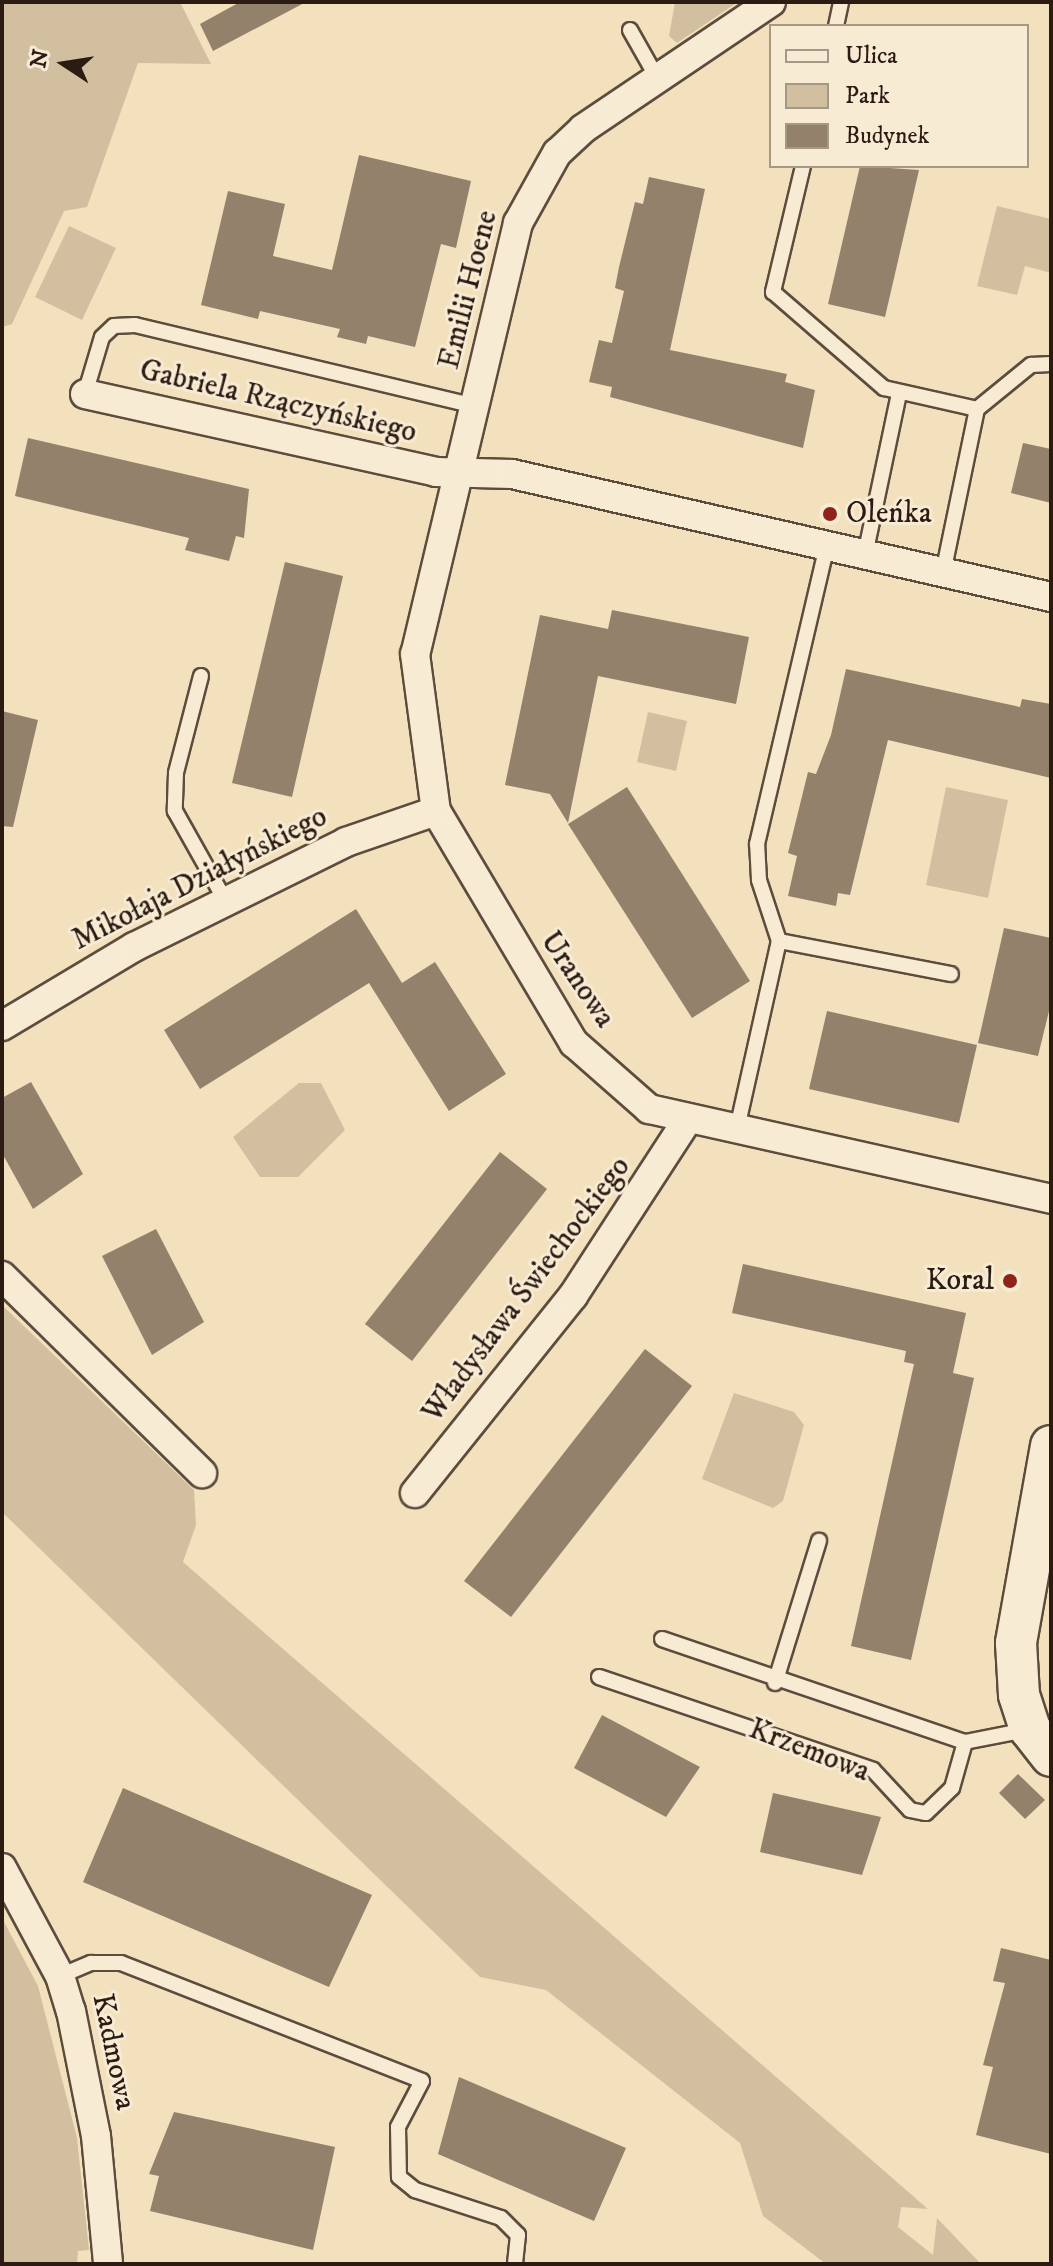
<!DOCTYPE html>
<meta charset="utf-8">
<style>
body{margin:0}
#map{position:relative;width:1053px;height:2266px;overflow:hidden;background:#f3e0bd;font-family:"IM FELL DW Pica",serif}
div>[style]{position:absolute}
.green>*{inset:0;background:#d1bfa0}
.building>*{inset:0;background:#93816b}
.roads{filter:drop-shadow(2px 0 #5d4c3e) drop-shadow(-2px 0 #5d4c3e) drop-shadow(0 2px #5d4c3e) drop-shadow(0 -2px #5d4c3e)}
.lane>*{height:14px;margin:-7px;padding:0 7px;transform-origin:7px;border-radius:7px;background:#f7ebd4}
.street>*{height:28px;margin:-14px;padding:0 14px;transform-origin:14px;border-radius:14px;background:#f7ebd4}
.secondary>*{height:40px;margin:-20px;padding:0 20px;transform-origin:20px;border-radius:20px;background:#f7ebd4}
.dots>*{width:22px;height:22px;translate:-50% -50%;box-sizing:border-box;border:4px solid #f7ebd4;border-radius:50%}
span{translate:-50% -50%;white-space:nowrap;text-align:center;line-height:1.15;-webkit-text-stroke:6px #f7ebd4;paint-order:stroke}
.street-label{font-size:30px;color:#2b1b13}
.poi-label{font-size:30px;color:#2b1b13}
.left{translate:0 -50%;text-align:left}
.right{translate:-100% -50%;text-align:right}
.frame{position:absolute;inset:0;border:4px solid #2b1b13;pointer-events:none}
.legend{position:absolute;left:769px;top:24px;width:260px;height:144px;box-sizing:border-box;background:#f7ebd4;border:2px solid #a59887;margin:0;padding:10px 14px;list-style:none;font-size:24px;color:#2b1b13}
.legend li{display:flex;align-items:center;gap:16px;height:40px}
.legend b{width:40px;border:2px solid #a59887}
.north{position:absolute;left:24px;top:24px;width:80px;height:80px;-webkit-text-stroke:6px #f7ebd4;paint-order:stroke;rotate:282deg;font-size:22px;font-weight:700;line-height:32px;text-align:center;color:#2b1b13}
.north::after{content:'';display:block;margin:auto;width:28px;height:36px;background:#2b1b13;clip-path:polygon(50% 0,100% 100%,50% 72%,0 100%)}
</style>
<div id="map">
<div class="green">
<i style="clip-path:polygon(2px 2px,180px 2px,211px 64px,138px 63px,87px 207px,64px 211px,12px 324px,2px 327px)"></i>
<i style="clip-path:polygon(675px 2px,738px 2px,677px 43px,669px 36px)"></i>
<i style="clip-path:polygon(997px 206px,1051px 219px,1051px 273px,1025px 266px,1017px 295px,977px 286px)"></i>
<i style="clip-path:polygon(69px 226px,116px 248px,82px 320px,35px 297px)"></i>
<i style="clip-path:polygon(648px 712px,687px 721px,676px 771px,637px 762px)"></i>
<i style="clip-path:polygon(946px 787px,1008px 800px,988px 898px,926px 885px)"></i>
<i style="clip-path:polygon(299px 1083px,321px 1083px,345px 1130px,298px 1177px,260px 1177px,233px 1137px)"></i>
<i style="clip-path:polygon(2px 1305px,194px 1490px,196px 1525px,183px 1562px,928px 2209px,901px 2207px,898px 2227px,933px 2255px,937px 2218px,981px 2264px,826px 2264px,763px 2216px,740px 2143px,546px 1990px,480px 1977px,2px 1512px)"></i>
<i style="clip-path:polygon(734px 1393px,794px 1412px,804px 1425px,783px 1501px,773px 1508px,702px 1479px)"></i>
<i style="clip-path:polygon(2px 1918px,38px 1986px,77px 2138px,89px 2250px,78px 2251px,77px 2264px,2px 2264px)"></i>
</div>
<div class="building">
<i style="clip-path:polygon(240px 2px,306px 2px,213px 51px,200px 24px)"></i>
<i style="clip-path:polygon(359px 155px,471px 181px,456px 248px,441px 244px,415px 347px,368px 336px,366px 344px,337px 337px,340px 329px,260px 311px,258px 319px,201px 305px,228px 191px,285px 204px,273px 256px,332px 270px)"></i>
<i style="clip-path:polygon(860px 166px,919px 170px,885px 317px,828px 304px)"></i>
<i style="clip-path:polygon(649px 177px,705px 189px,670px 350px,787px 374px,785px 382px,815px 390px,803px 448px,610px 397px,612px 387px,589px 382px,599px 340px,612px 343px,624px 291px,615px 288px,619px 267px,635px 202px,643px 204px)"></i>
<i style="clip-path:polygon(28px 438px,249px 489px,244px 538px,236px 536px,229px 561px,185px 550px,189px 538px,15px 496px)"></i>
<i style="clip-path:polygon(1023px 443px,1051px 449px,1051px 503px,1011px 493px)"></i>
<i style="clip-path:polygon(285px 562px,343px 576px,292px 797px,232px 783px)"></i>
<i style="clip-path:polygon(612px 610px,749px 637px,736px 704px,598px 676px,568px 823px,550px 794px,505px 785px,540px 615px,608px 629px)"></i>
<i style="clip-path:polygon(846px 669px,1020px 707px,1022px 699px,1051px 704px,1051px 778px,888px 740px,850px 895px,838px 893px,836px 906px,788px 896px,797px 856px,788px 853px,808px 772px,816px 774px,831px 735px)"></i>
<i style="clip-path:polygon(2px 711px,38px 720px,13px 827px,2px 826px)"></i>
<i style="clip-path:polygon(627px 787px,750px 981px,692px 1018px,568px 824px)"></i>
<i style="clip-path:polygon(356px 909px,402px 983px,435px 962px,506px 1074px,449px 1111px,369px 983px,200px 1089px,164px 1030px)"></i>
<i style="clip-path:polygon(1004px 928px,1051px 938px,1051px 1003px,1038px 1056px,978px 1043px)"></i>
<i style="clip-path:polygon(827px 1011px,977px 1045px,959px 1123px,809px 1089px)"></i>
<i style="clip-path:polygon(31px 1082px,83px 1174px,33px 1209px,2px 1153px,2px 1098px)"></i>
<i style="clip-path:polygon(500px 1152px,547px 1189px,412px 1361px,365px 1324px)"></i>
<i style="clip-path:polygon(156px 1229px,204px 1322px,152px 1355px,102px 1256px)"></i>
<i style="clip-path:polygon(743px 1264px,966px 1313px,953px 1373px,974px 1378px,911px 1660px,851px 1646px,914px 1364px,904px 1362px,906px 1351px,732px 1313px)"></i>
<i style="clip-path:polygon(645px 1349px,692px 1386px,511px 1617px,464px 1581px)"></i>
<i style="clip-path:polygon(602px 1715px,700px 1767px,666px 1817px,574px 1768px)"></i>
<i style="clip-path:polygon(1018px 1774px,1045px 1800px,1025px 1819px,999px 1793px)"></i>
<i style="clip-path:polygon(123px 1788px,372px 1895px,329px 1987px,83px 1882px)"></i>
<i style="clip-path:polygon(773px 1793px,881px 1817px,862px 1875px,760px 1852px)"></i>
<i style="clip-path:polygon(1001px 1948px,1051px 1960px,1051px 2154px,976px 2135px,993px 2067px,983px 2065px,1005px 1983px,993px 1981px)"></i>
<i style="clip-path:polygon(459px 2077px,626px 2148px,594px 2221px,438px 2154px)"></i>
<i style="clip-path:polygon(174px 2112px,335px 2147px,313px 2250px,150px 2211px,159px 2176px,149px 2174px)"></i>
</div>
<div class="roads">
<div class="lane">
<i style="left:836px;top:26px;width:25px;rotate:-78deg"></i>
<i style="left:630px;top:30px;width:53px;rotate:60.5deg"></i>
<i style="left:803px;top:166px;width:130px;rotate:103.4deg"></i>
<i style="left:773px;top:292px;width:147px;rotate:40.9deg"></i>
<i style="left:884px;top:388px;width:95px;rotate:12.7deg"></i>
<i style="left:977px;top:409px;width:70px;rotate:-39.2deg"></i>
<i style="left:1031px;top:365px;width:20px;rotate:-3deg"></i>
<i style="left:85px;top:394px;width:59px;rotate:-73.4deg"></i>
<i style="left:102px;top:337px;width:16px;rotate:-43deg"></i>
<i style="left:114px;top:326px;width:21px;rotate:-3deg"></i>
<i style="left:135px;top:325px;width:349px;rotate:13.4deg"></i>
<i style="left:865px;top:555px;width:165px;rotate:-78.1deg"></i>
<i style="left:943px;top:573px;width:167px;rotate:-78.3deg"></i>
<i style="left:201px;top:676px;width:100px;rotate:104.5deg"></i>
<i style="left:176px;top:773px;width:38px;rotate:92deg"></i>
<i style="left:175px;top:811px;width:104px;rotate:60.7deg"></i>
<i style="left:779px;top:941px;width:175px;rotate:10.9deg"></i>
<i style="left:736px;top:1133px;width:197px;rotate:-77.4deg"></i>
<i style="left:779px;top:941px;width:64px;rotate:-108.2deg"></i>
<i style="left:759px;top:880px;width:36px;rotate:-93deg"></i>
<i style="left:757px;top:844px;width:306px;rotate:-76.8deg"></i>
<i style="left:662px;top:1639px;width:320px;rotate:18.8deg"></i>
<i style="left:965px;top:1742px;width:63px;rotate:-11deg"></i>
<i style="left:599px;top:1677px;width:289px;rotate:18.7deg"></i>
<i style="left:873px;top:1770px;width:54px;rotate:47.2deg"></i>
<i style="left:910px;top:1810px;width:16px;rotate:11deg"></i>
<i style="left:926px;top:1813px;width:36px;rotate:-44deg"></i>
<i style="left:952px;top:1788px;width:48px;rotate:-74.2deg"></i>
<i style="left:775px;top:1683px;width:149px;rotate:-72.8deg"></i>
<i style="left:60px;top:1976px;width:34px;rotate:-23deg"></i>
<i style="left:91px;top:1963px;width:30px"></i>
<i style="left:121px;top:1963px;width:323px;rotate:21.4deg"></i>
<i style="left:422px;top:2081px;width:52px;rotate:117.6deg"></i>
<i style="left:398px;top:2127px;width:50px;rotate:88.9deg"></i>
<i style="left:399px;top:2177px;width:21px;rotate:39deg"></i>
<i style="left:415px;top:2190px;width:90px;rotate:18deg"></i>
<i style="left:501px;top:2218px;width:24px;rotate:45deg"></i>
<i style="left:518px;top:2235px;width:29px;rotate:96deg"></i>
</div>
<div class="street">
<i style="left:771px;top:2px;width:227px;rotate:146deg"></i>
<i style="left:583px;top:129px;width:35px;rotate:137deg"></i>
<i style="left:557px;top:153px;width:80px;rotate:119.1deg"></i>
<i style="left:518px;top:223px;width:443px;rotate:103.4deg"></i>
<i style="left:415px;top:654px;width:158px;rotate:82.4deg"></i>
<i style="left:436px;top:811px;width:270px;rotate:59.3deg"></i>
<i style="left:574px;top:1043px;width:100px;rotate:41.3deg"></i>
<i style="left:649px;top:1109px;width:412px;rotate:12.6deg"></i>
<i style="left:85px;top:394px;width:360px;rotate:12.5deg"></i>
<i style="left:436px;top:472px;width:76px;rotate:1.5deg"></i>
<i style="left:512px;top:474px;width:553px;rotate:12.85deg"></i>
<i style="left:2px;top:1026px;width:154px;rotate:-30.9deg"></i>
<i style="left:134px;top:947px;width:237px;rotate:-26.3deg"></i>
<i style="left:346px;top:842px;width:95px;rotate:-19deg"></i>
<i style="left:2px;top:1276px;width:281px;rotate:44.6deg"></i>
<i style="left:415px;top:1493px;width:253px;rotate:-51.3deg"></i>
<i style="left:573px;top:1296px;width:207px;rotate:-57deg"></i>
<i style="left:2px;top:1868px;width:123px;rotate:61.8deg"></i>
<i style="left:60px;top:1976px;width:37px;rotate:73deg"></i>
<i style="left:71px;top:2011px;width:127px;rotate:78.7deg"></i>
<i style="left:96px;top:2136px;width:129px;rotate:84.6deg"></i>
</div>
<div class="secondary">
<i style="left:1051px;top:1446px;width:200px;rotate:100.1deg"></i>
<i style="left:1016px;top:1643px;width:52px;rotate:86.7deg"></i>
<i style="left:1019px;top:1695px;width:36px;rotate:72deg"></i>
<i style="left:1030px;top:1729px;width:34px;rotate:52deg"></i>
</div>
</div>
<div class="dots">
<i style="left:830px;top:514px;background:#8f2418"></i>
<i style="left:1010px;top:1281px;background:#8f2418"></i>
</div>
<div class="street-label">
<span style="left:469px;top:290px;rotate:-76deg">Emilii Hoene</span>
<span style="left:278px;top:402px;rotate:13deg">Gabriela Rzączyńskiego</span>
<span style="left:200px;top:879px;rotate:-27deg">Mikołaja Działyńskiego</span>
<span style="left:577px;top:980px;rotate:56deg">Uranowa</span>
<span style="left:527px;top:1290px;rotate:-53deg">Władysława Świechockiego</span>
<span style="left:809px;top:1751px;rotate:21deg">Krzemowa</span>
<span style="left:113px;top:2052px;rotate:78deg">Kadmowa</span>
</div>
<div class="poi-label">
<span class="left" style="left:846px;top:514px">Oleńka</span>
<span class="right" style="left:994px;top:1281px">Koral</span>
</div>
<div class="frame"></div>
<ul class="legend">
<li><b style="height:10px;background:#f7ebd4"></b>Ulica</li>
<li><b style="height:22px;background:#d1bfa0"></b>Park</li>
<li><b style="height:22px;background:#93816b"></b>Budynek</li>
</ul>
<div class="north">N</div>
</div>
